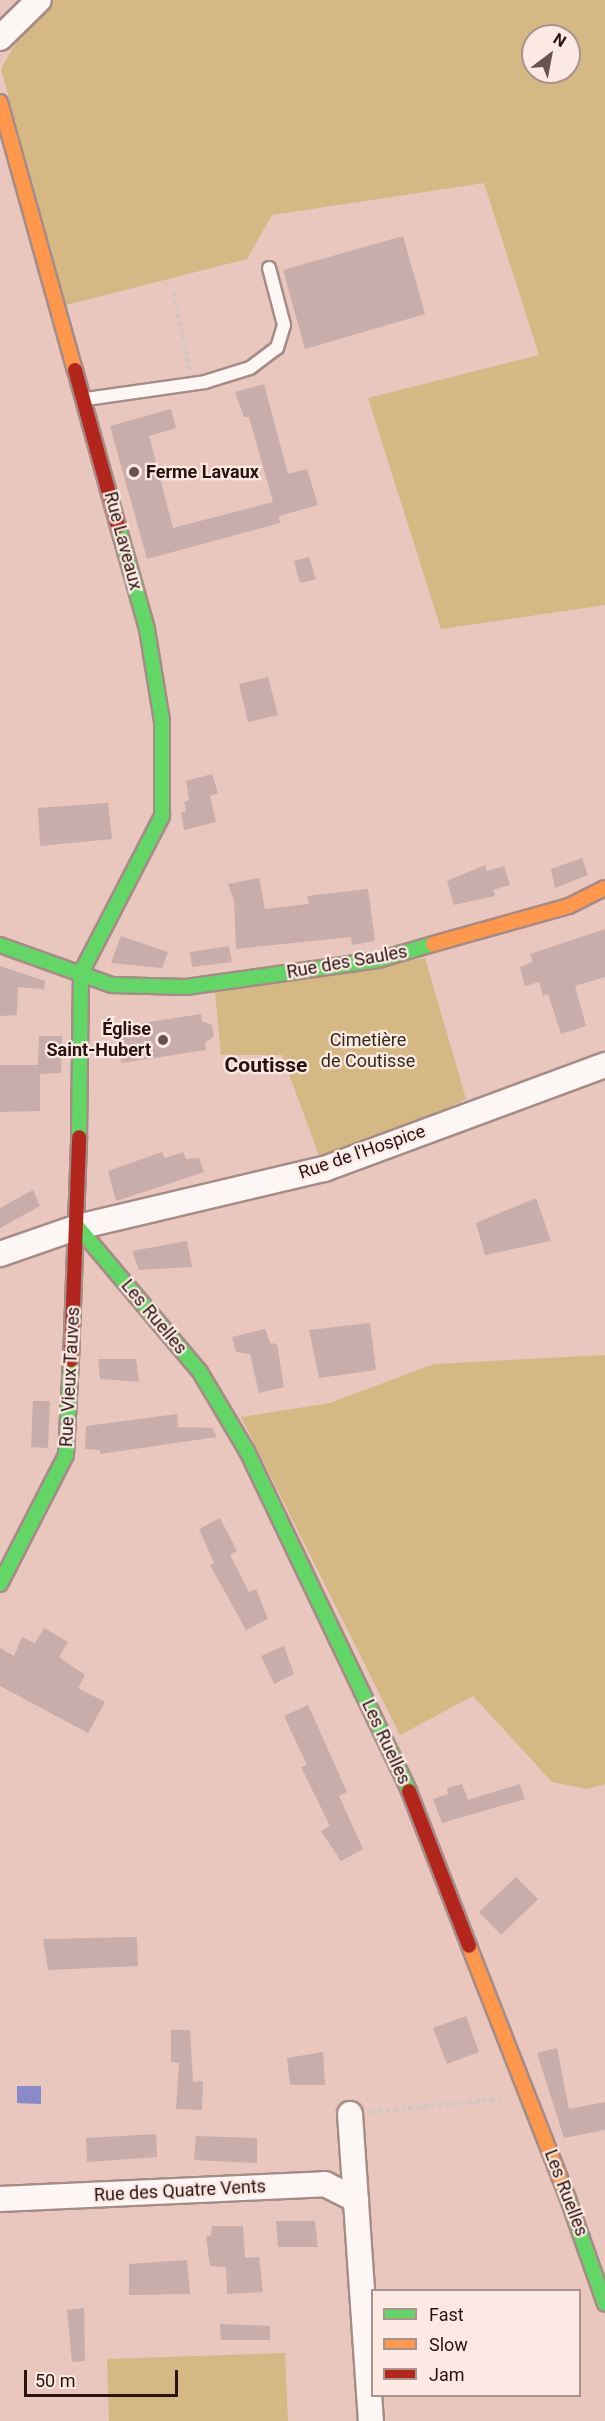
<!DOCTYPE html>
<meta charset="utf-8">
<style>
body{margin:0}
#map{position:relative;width:605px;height:2421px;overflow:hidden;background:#e9c6be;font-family:Roboto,sans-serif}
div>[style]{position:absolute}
.green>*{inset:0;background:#d5b883}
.water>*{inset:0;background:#8a8ac9}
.building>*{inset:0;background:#c9adaa}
.path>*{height:4px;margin-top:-2px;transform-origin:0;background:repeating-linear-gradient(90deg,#d1c7c5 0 4.5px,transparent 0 7.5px)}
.roads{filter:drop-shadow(2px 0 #a68c86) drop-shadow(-2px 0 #a68c86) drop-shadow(0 2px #a68c86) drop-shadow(0 -2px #a68c86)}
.lane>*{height:12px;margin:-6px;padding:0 6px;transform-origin:6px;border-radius:6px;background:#fcf6f5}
.street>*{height:24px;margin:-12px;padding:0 12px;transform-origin:12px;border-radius:12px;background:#fcf6f5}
.fast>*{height:14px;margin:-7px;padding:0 7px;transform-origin:7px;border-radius:7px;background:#63d668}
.slow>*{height:14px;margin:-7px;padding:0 7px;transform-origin:7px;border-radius:7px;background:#ff974d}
.jam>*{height:14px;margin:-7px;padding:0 7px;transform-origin:7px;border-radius:7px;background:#b3261e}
.dots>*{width:16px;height:16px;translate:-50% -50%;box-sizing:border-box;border:3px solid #fde9e4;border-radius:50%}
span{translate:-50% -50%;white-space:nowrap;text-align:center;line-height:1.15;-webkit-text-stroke:4.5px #fde9e4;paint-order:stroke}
.poi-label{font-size:18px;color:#29130e;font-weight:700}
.left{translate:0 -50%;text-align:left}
.right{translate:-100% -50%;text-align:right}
.street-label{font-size:18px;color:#29130e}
.park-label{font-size:18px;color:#312b16}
.quarter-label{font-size:21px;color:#29130e;font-weight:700}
.legend{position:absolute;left:371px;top:2289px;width:210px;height:108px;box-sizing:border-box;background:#fde9e4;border:2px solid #a8938e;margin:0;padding:8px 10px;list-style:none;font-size:18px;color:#29130e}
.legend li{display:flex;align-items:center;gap:12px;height:30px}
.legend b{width:30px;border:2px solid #a8938e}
.north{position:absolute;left:521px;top:24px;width:60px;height:60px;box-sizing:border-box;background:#fde9e4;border:2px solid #a8938e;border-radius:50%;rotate:32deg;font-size:16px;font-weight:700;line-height:24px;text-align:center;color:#29130e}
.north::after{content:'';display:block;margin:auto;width:21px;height:27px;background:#6c524c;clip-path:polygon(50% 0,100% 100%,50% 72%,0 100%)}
.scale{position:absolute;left:24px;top:2370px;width:154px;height:27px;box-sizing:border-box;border:3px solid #29130e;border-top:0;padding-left:8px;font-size:18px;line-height:21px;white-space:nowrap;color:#29130e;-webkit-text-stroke:4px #fde9e4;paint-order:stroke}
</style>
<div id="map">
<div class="green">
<i style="clip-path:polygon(evenodd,54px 0,605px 0,605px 605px,441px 629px,368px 398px,539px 355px,484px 183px,272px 215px,247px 259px,66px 305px,1px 69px,28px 21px,54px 0,533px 36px,569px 36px,569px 72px,533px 72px,533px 36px)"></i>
<i style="clip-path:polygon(425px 958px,466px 1099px,324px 1169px,282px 1055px,221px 1055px,215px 992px)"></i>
<i style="clip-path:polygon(605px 1355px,605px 1784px,587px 1789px,552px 1782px,473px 1696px,400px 1735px,241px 1417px,330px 1403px,434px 1364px)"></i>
<i style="clip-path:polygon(285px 2353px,288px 2421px,109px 2421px,107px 2359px)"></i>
</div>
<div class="water">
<i style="clip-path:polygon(17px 2086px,41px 2086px,41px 2104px,17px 2103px)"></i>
</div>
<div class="building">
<i style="clip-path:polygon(403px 236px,425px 314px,305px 349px,283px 270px)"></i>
<i style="clip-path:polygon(264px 384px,288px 474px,307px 469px,318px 505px,279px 516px,280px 523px,147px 559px,110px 426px,171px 409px,176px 428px,149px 436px,173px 528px,273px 502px,249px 417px,244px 417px,235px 392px)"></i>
<i style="clip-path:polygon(309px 557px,316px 579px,300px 583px,294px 561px)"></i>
<i style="clip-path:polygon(268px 677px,278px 715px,248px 722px,239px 684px)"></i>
<i style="clip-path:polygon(212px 774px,218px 793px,210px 796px,216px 822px,184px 830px,181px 812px,186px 811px,184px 802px,189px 800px,186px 781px)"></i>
<i style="clip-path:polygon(108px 803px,112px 839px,40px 846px,38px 808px)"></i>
<i style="clip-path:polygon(582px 858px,588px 875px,555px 888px,551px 869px)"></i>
<i style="clip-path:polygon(485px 865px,487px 871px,504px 866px,510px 885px,493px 890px,495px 896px,454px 905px,447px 881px)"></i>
<i style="clip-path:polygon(259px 878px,265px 909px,309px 904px,307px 896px,368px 889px,375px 941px,352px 945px,351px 937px,236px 949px,234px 900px,228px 884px)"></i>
<i style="clip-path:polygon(605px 929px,605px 977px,575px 986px,586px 1026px,561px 1034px,548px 994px,543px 996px,539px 982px,525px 986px,520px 967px,533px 962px,530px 954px)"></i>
<i style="clip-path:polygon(121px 936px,168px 952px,162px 968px,111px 963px)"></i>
<i style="clip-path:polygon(229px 946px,232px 962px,192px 967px,190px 952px)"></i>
<i style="clip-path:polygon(0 966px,45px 981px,44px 989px,18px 987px,17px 1015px,0 1016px)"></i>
<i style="clip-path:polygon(201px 1014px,202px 1021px,212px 1025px,214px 1036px,205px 1043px,206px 1050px,121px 1063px,116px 1027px)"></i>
<i style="clip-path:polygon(39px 1036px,62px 1036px,61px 1073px,40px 1074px,40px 1111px,0 1112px,0 1065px,38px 1065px)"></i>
<i style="clip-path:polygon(162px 1152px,165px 1158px,183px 1152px,186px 1159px,199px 1158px,204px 1172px,116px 1201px,108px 1171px)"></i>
<i style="clip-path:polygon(33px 1190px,40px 1206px,0 1228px,0 1208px)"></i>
<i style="clip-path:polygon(536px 1198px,551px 1241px,485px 1255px,476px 1223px)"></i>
<i style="clip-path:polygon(187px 1241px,192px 1267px,139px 1270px,132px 1251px)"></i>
<i style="clip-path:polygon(370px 1323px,376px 1370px,319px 1378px,309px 1330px)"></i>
<i style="clip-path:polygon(265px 1329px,270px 1343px,277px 1344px,284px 1387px,259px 1393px,250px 1354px,236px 1352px,232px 1337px)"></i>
<i style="clip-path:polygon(98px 1359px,136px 1359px,139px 1382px,100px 1379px)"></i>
<i style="clip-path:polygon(33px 1401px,50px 1401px,48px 1448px,31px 1447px)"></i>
<i style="clip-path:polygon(177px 1414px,178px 1427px,212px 1428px,217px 1437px,100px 1454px,100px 1450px,85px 1449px,86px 1426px)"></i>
<i style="clip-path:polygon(220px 1518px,237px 1551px,230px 1555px,249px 1592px,256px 1589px,268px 1619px,246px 1630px,210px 1565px,214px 1563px,199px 1529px)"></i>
<i style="clip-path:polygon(44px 1628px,68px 1642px,59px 1657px,85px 1675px,78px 1688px,105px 1702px,88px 1733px,0 1686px,0 1648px,14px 1656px,22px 1637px,35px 1643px)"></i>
<i style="clip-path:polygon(284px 1646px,294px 1674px,274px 1684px,261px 1656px)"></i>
<i style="clip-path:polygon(308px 1705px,347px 1792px,339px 1796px,363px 1849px,341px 1861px,321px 1831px,330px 1826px,301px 1767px,307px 1765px,284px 1716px)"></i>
<i style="clip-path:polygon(462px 1784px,468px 1800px,520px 1784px,525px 1799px,442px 1823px,433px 1799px,448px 1794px,447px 1788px)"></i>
<i style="clip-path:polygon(516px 1877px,538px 1899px,501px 1935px,479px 1912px)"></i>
<i style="clip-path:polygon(137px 1937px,138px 1966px,48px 1970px,43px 1939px)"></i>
<i style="clip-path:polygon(466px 2016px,479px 2052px,447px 2064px,433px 2028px)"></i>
<i style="clip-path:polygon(171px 2030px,190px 2030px,193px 2082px,203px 2081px,202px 2110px,176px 2109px,179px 2063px,171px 2062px)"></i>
<i style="clip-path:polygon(557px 2048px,569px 2109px,605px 2102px,605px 2130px,564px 2138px,537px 2053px)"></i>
<i style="clip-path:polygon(323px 2052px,325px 2085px,290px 2085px,287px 2058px)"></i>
<i style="clip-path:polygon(156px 2134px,157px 2157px,87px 2162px,86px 2138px)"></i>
<i style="clip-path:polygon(196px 2136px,257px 2138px,257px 2163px,194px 2160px)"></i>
<i style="clip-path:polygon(276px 2221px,315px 2221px,318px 2247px,278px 2247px)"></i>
<i style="clip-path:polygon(212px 2226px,243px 2226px,245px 2258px,259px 2257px,263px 2292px,227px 2294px,226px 2267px,210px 2266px,206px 2237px,211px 2235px)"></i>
<i style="clip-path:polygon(187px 2260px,190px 2294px,129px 2295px,129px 2264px)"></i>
<i style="clip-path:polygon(84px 2308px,85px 2361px,72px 2362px,67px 2310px)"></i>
<i style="clip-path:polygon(220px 2324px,270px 2326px,270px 2340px,221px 2340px)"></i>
</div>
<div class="path">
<i style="left:173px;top:292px;width:80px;rotate:77.7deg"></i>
<i style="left:371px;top:2112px;width:130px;rotate:-5.8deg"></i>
</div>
<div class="roads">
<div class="lane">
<i style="left:86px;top:399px;width:120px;rotate:-8.1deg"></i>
<i style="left:205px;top:382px;width:47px;rotate:-17.3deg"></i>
<i style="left:250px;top:368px;width:34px;rotate:-37deg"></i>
<i style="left:277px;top:348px;width:24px;rotate:-73deg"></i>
<i style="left:284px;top:325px;width:59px;rotate:-104.7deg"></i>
</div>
<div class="street">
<i style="left:0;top:38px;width:54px;rotate:-44.3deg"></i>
<i style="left:0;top:1254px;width:83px;rotate:-19.1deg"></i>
<i style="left:78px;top:1227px;width:253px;rotate:-13.3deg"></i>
<i style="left:324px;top:1169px;width:300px;rotate:-20.3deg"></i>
<i style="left:350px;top:2114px;width:308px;rotate:86.1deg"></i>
<i style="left:0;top:2199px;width:325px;rotate:-2.6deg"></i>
<i style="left:325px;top:2184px;width:35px;rotate:27deg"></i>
</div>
<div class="fast">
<i style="left:0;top:945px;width:119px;rotate:19.7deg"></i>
<i style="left:112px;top:985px;width:74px;rotate:1.5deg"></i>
<i style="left:186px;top:987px;width:194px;rotate:-8deg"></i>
<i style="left:378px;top:960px;width:57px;rotate:-16.2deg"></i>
<i style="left:79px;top:1137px;width:164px;rotate:-89.3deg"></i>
<i style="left:81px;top:973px;width:177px;rotate:-62.7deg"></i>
<i style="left:162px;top:816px;width:95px;rotate:-90deg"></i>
<i style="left:162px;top:721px;width:93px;rotate:-99.3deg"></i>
<i style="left:147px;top:629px;width:107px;rotate:-105.7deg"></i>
<i style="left:78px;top:1227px;width:189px;rotate:49.9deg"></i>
<i style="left:200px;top:1372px;width:92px;rotate:59.3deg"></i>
<i style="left:247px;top:1451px;width:377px;rotate:64.5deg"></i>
<i style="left:0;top:1584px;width:145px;rotate:-62.9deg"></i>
<i style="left:66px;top:1455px;width:95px;rotate:-87deg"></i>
<i style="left:567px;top:2196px;width:114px;rotate:70.6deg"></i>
</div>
<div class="slow">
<i style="left:0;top:102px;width:278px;rotate:74.4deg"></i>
<i style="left:433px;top:944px;width:141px;rotate:-15.6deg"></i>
<i style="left:569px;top:906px;width:40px;rotate:-26.6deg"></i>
<i style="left:469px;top:1946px;width:269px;rotate:68.6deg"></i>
</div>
<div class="jam">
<i style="left:75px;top:370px;width:162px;rotate:74.6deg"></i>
<i style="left:71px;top:1360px;width:223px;rotate:-87.9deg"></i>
<i style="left:409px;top:1791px;width:166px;rotate:68.8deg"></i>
</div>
</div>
<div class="dots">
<i style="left:134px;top:472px;background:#6c524c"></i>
<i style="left:163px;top:1040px;background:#6c524c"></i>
</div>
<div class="poi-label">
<span class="left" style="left:146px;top:472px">Ferme Lavaux</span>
<span class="right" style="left:151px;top:1040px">Église<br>Saint-Hubert</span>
</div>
<div class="street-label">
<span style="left:123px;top:541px;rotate:75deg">Rue Laveaux</span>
<span style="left:347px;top:962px;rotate:-10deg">Rue des Saules</span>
<span style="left:362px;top:1152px;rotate:-19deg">Rue de l'Hospice</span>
<span style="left:154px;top:1317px;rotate:50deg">Les Ruelles</span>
<span style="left:70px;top:1377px;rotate:-87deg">Rue Vieux Tauves</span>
<span style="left:386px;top:1742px;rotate:65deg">Les Ruelles</span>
<span style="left:180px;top:2191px;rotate:-3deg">Rue des Quatre Vents</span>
<span style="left:566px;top:2193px;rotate:69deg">Les Ruelles</span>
</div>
<div class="park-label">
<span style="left:368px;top:1051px">Cimetière<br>de Coutisse</span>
</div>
<div class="quarter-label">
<span style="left:266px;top:1065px">Coutisse</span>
</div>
<ul class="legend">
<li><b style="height:8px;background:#63d668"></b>Fast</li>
<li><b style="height:8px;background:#ff974d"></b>Slow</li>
<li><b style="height:8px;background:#b3261e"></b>Jam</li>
</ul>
<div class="north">N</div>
<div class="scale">50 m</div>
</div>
